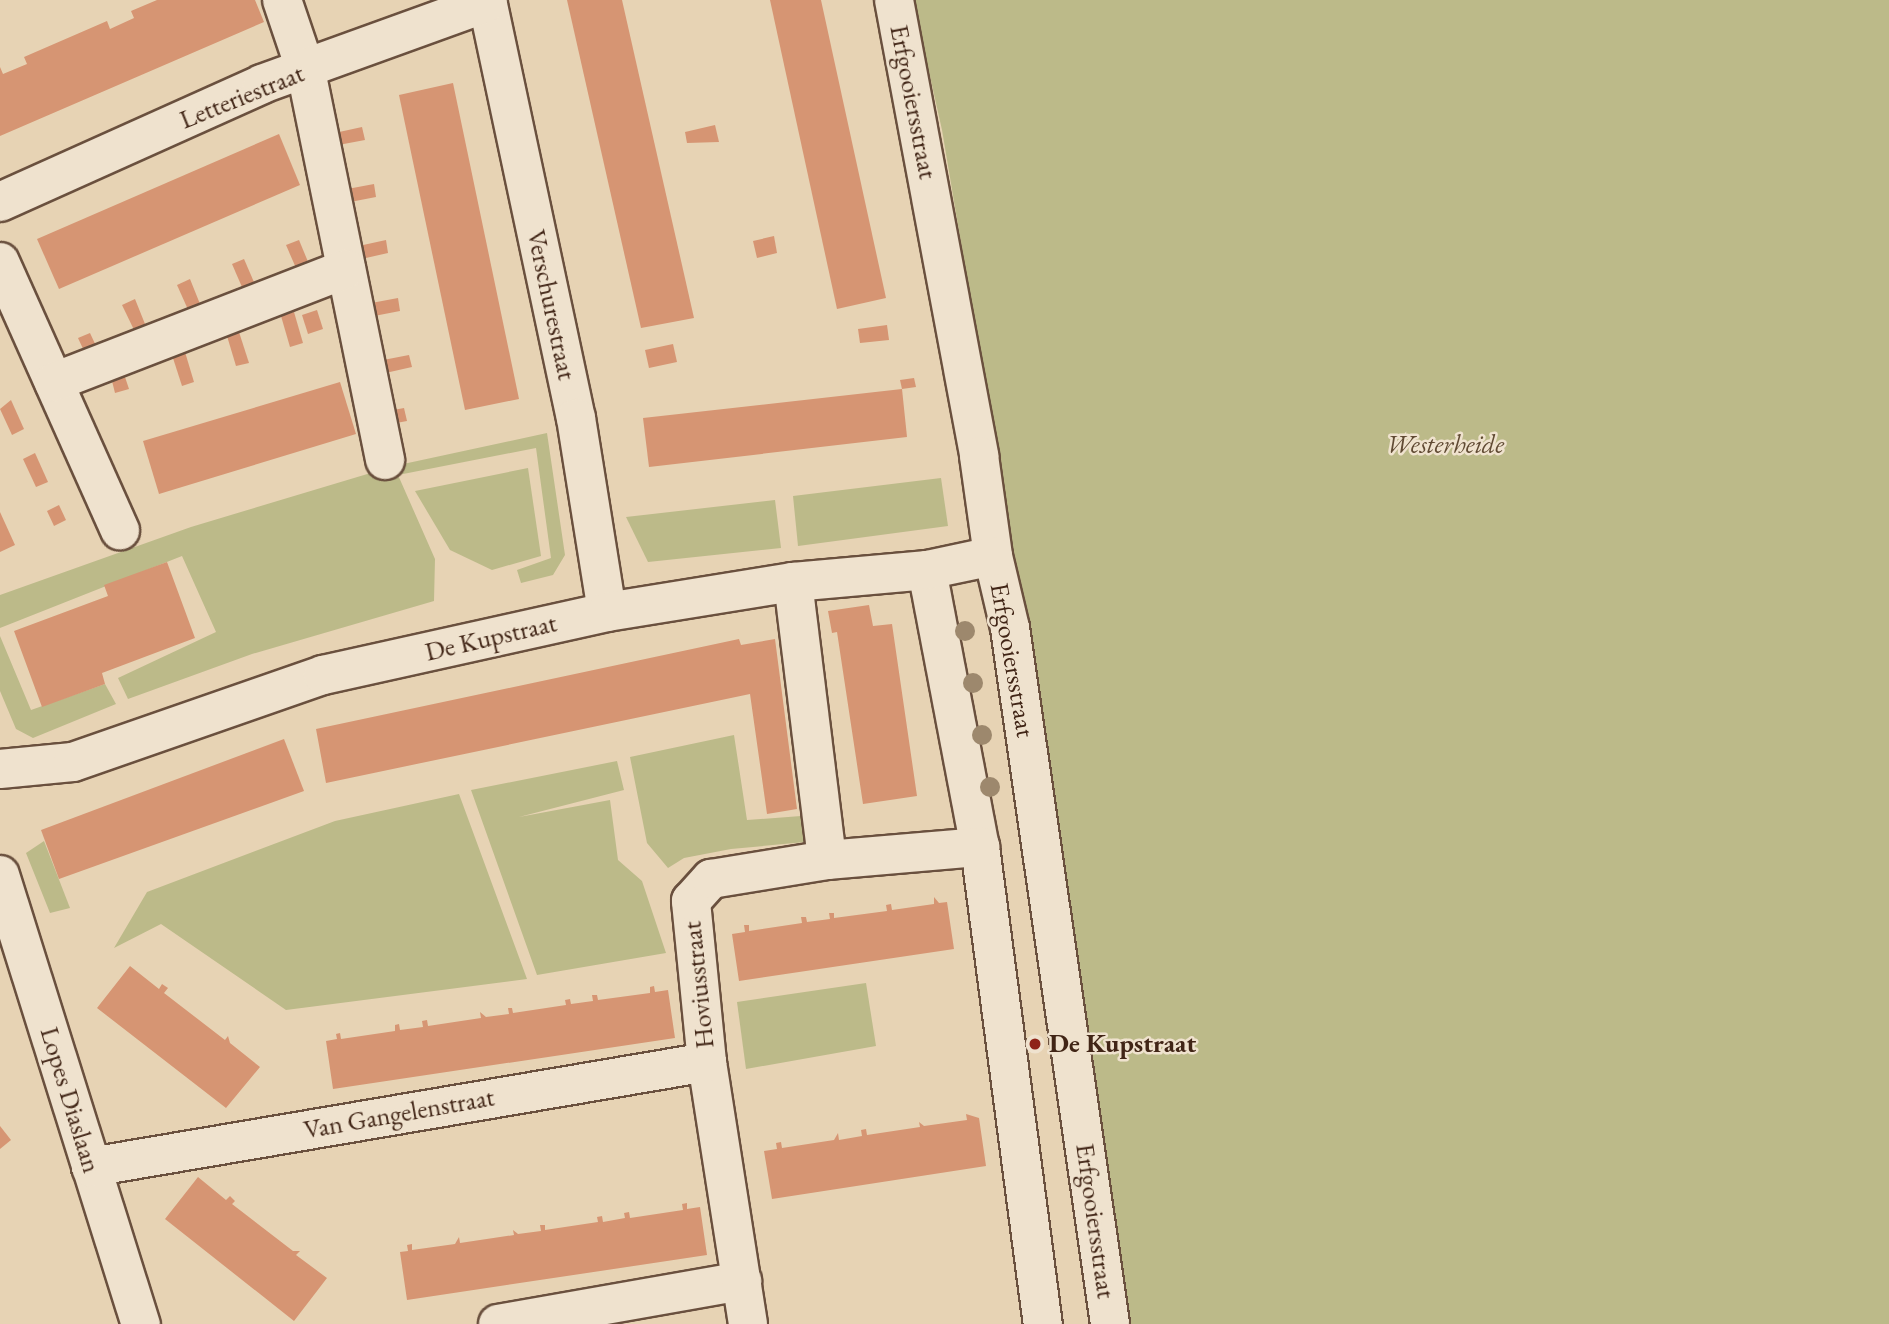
<!DOCTYPE html>
<style>
body{margin:0}
#map{position:relative;width:1889px;height:1324px;overflow:hidden;background:#e7d3b4;font-family:"EB Garamond",serif}
div>[style]{position:absolute}
.green>*{inset:0;background:#bcba89}
.building>*{inset:0;background:#d69573}
.roads{filter:drop-shadow(2px 0 #6a503e) drop-shadow(-2px 0 #6a503e) drop-shadow(0 2px #6a503e) drop-shadow(0 -2px #6a503e)}
.minor>*{height:38px;margin:-19px;padding:0 19px;transform-origin:19px;border-radius:19px;background:#efe2ce}
.trees>*{width:20px;height:20px;margin:-10px;border-radius:50%;background:#9d886d}
.dots>*{width:19px;height:19px;translate:-50% -50%;box-sizing:border-box;border:4px solid #efe2ce;border-radius:50%}
span{translate:-50% -50%;white-space:nowrap;text-align:center;line-height:1.15;-webkit-text-stroke:5px #efe2ce;paint-order:stroke}
.street-label{font-size:26px;color:#412516}
.park-label{font-size:26px;color:#604a33;font-style:italic}
.poi-label{font-size:26px;color:#412516;font-weight:700}
.left{translate:0 -50%;text-align:left}
</style>
<div id="map">
<div class="green">
<i style="clip-path:polygon(913px 0,1889px 0,1889px 1324px,1128px 1324px,1023px 611px,942px 130px)"></i>
<i style="clip-path:polygon(547px 433px,565px 555px,553px 575px,521px 583px,517px 570px,551px 558px,536px 448px,398px 475px,435px 559px,434px 601px,252px 654px,128px 699px,118px 678px,216px 632px,182px 556px,0 628px,0 595px,191px 527px,394px 466px)"></i>
<i style="clip-path:polygon(528px 468px,541px 556px,492px 570px,450px 550px,415px 491px)"></i>
<i style="clip-path:polygon(941px 478px,948px 526px,798px 546px,793px 496px)"></i>
<i style="clip-path:polygon(775px 500px,781px 548px,648px 562px,626px 517px)"></i>
<i style="clip-path:polygon(0 636px,31px 710px,105px 684px,116px 704px,33px 738px,16px 729px,0 691px)"></i>
<i style="clip-path:polygon(734px 735px,747px 820px,801px 816px,805px 842px,731px 849px,684px 858px,668px 868px,647px 843px,630px 757px)"></i>
<i style="clip-path:polygon(617px 761px,624px 790px,519px 817px,610px 800px,618px 860px,642px 881px,666px 953px,537px 975px,471px 790px)"></i>
<i style="clip-path:polygon(459px 794px,527px 979px,286px 1010px,161px 924px,114px 948px,147px 892px,335px 821px)"></i>
<i style="clip-path:polygon(44px 841px,70px 908px,50px 913px,26px 853px)"></i>
<i style="clip-path:polygon(866px 983px,876px 1046px,746px 1069px,737px 1002px)"></i>
</div>
<div class="building">
<i style="clip-path:polygon(157px 0,255px 0,264px 22px,0 136px,0 67px,3px 74px,27px 64px,24px 57px,107px 21px,110px 29px,134px 18px,131px 11px)"></i>
<i style="clip-path:polygon(567px 0,622px 0,694px 318px,641px 328px)"></i>
<i style="clip-path:polygon(770px 0,821px 0,886px 298px,837px 309px)"></i>
<i style="clip-path:polygon(453px 83px,519px 399px,465px 410px,399px 95px)"></i>
<i style="clip-path:polygon(715px 125px,719px 142px,687px 143px,685px 132px)"></i>
<i style="clip-path:polygon(362px 127px,365px 140px,333px 146px,330px 134px)"></i>
<i style="clip-path:polygon(279px 134px,300px 185px,59px 289px,37px 239px)"></i>
<i style="clip-path:polygon(374px 184px,376px 197px,345px 203px,342px 190px)"></i>
<i style="clip-path:polygon(774px 236px,777px 253px,757px 258px,753px 241px)"></i>
<i style="clip-path:polygon(299px 240px,311px 269px,299px 275px,286px 245px)"></i>
<i style="clip-path:polygon(386px 240px,388px 253px,357px 260px,354px 247px)"></i>
<i style="clip-path:polygon(244px 259px,257px 289px,245px 294px,232px 264px)"></i>
<i style="clip-path:polygon(190px 279px,202px 309px,190px 314px,177px 285px)"></i>
<i style="clip-path:polygon(398px 298px,400px 311px,369px 317px,366px 304px)"></i>
<i style="clip-path:polygon(135px 299px,147px 329px,136px 334px,122px 305px)"></i>
<i style="clip-path:polygon(317px 310px,323px 329px,308px 334px,302px 315px)"></i>
<i style="clip-path:polygon(294px 312px,303px 343px,290px 347px,281px 316px)"></i>
<i style="clip-path:polygon(887px 325px,889px 340px,860px 343px,858px 329px)"></i>
<i style="clip-path:polygon(239px 332px,249px 363px,236px 366px,227px 336px)"></i>
<i style="clip-path:polygon(90px 333px,97px 348px,85px 353px,78px 338px)"></i>
<i style="clip-path:polygon(673px 344px,677px 362px,649px 368px,645px 350px)"></i>
<i style="clip-path:polygon(185px 352px,194px 382px,182px 386px,172px 355px)"></i>
<i style="clip-path:polygon(409px 355px,412px 367px,381px 374px,378px 361px)"></i>
<i style="clip-path:polygon(124px 374px,129px 389px,115px 393px,111px 377px)"></i>
<i style="clip-path:polygon(914px 378px,916px 387px,902px 389px,900px 380px)"></i>
<i style="clip-path:polygon(340px 382px,356px 434px,159px 494px,143px 441px)"></i>
<i style="clip-path:polygon(902px 389px,907px 437px,649px 467px,643px 418px)"></i>
<i style="clip-path:polygon(11px 400px,24px 429px,12px 435px,0 409px)"></i>
<i style="clip-path:polygon(404px 408px,407px 421px,391px 424px,388px 411px)"></i>
<i style="clip-path:polygon(35px 453px,48px 482px,36px 487px,23px 459px)"></i>
<i style="clip-path:polygon(59px 505px,66px 520px,54px 526px,47px 511px)"></i>
<i style="clip-path:polygon(0 512px,15px 545px,0 552px)"></i>
<i style="clip-path:polygon(167px 562px,195px 638px,102px 673px,105px 684px,42px 707px,14px 631px,108px 596px,104px 585px)"></i>
<i style="clip-path:polygon(869px 605px,873px 626px,892px 624px,917px 796px,863px 804px,837px 632px,832px 633px,828px 611px)"></i>
<i style="clip-path:polygon(739px 639px,741px 645px,775px 639px,797px 809px,767px 814px,750px 694px,326px 783px,316px 729px)"></i>
<i style="clip-path:polygon(284px 739px,304px 791px,59px 879px,41px 830px)"></i>
<i style="clip-path:polygon(934px 897px,939px 903px,947px 902px,954px 949px,739px 981px,732px 934px,745px 932px,744px 925px,749px 925px,749px 931px,802px 923px,801px 917px,806px 917px,807px 922px,830px 919px,829px 913px,834px 913px,834px 918px,887px 911px,886px 905px,891px 904px,892px 910px,934px 904px)"></i>
<i style="clip-path:polygon(130px 966px,159px 989px,162px 984px,168px 988px,164px 993px,225px 1040px,228px 1036px,230px 1043px,260px 1067px,226px 1108px,97px 1008px)"></i>
<i style="clip-path:polygon(654px 986px,655px 992px,668px 990px,675px 1038px,333px 1089px,326px 1041px,337px 1039px,336px 1034px,340px 1033px,341px 1039px,395px 1031px,395px 1025px,399px 1024px,400px 1030px,423px 1027px,422px 1021px,427px 1020px,428px 1026px,481px 1018px,480px 1012px,486px 1017px,509px 1014px,508px 1008px,512px 1008px,513px 1013px,566px 1005px,565px 1000px,570px 999px,571px 1004px,593px 1001px,592px 995px,597px 995px,598px 1000px,650px 993px,650px 987px)"></i>
<i style="clip-path:polygon(966px 1114px,979px 1118px,986px 1166px,772px 1199px,764px 1151px,777px 1149px,776px 1143px,781px 1142px,782px 1148px,834px 1140px,838px 1133px,839px 1140px,862px 1136px,861px 1130px,866px 1129px,867px 1135px,920px 1127px,919px 1122px,924px 1126px,967px 1120px)"></i>
<i style="clip-path:polygon(0 1126px,11px 1140px,0 1149px)"></i>
<i style="clip-path:polygon(198px 1177px,226px 1200px,230px 1196px,235px 1201px,232px 1204px,293px 1251px,300px 1251px,296px 1255px,327px 1278px,294px 1321px,165px 1219px)"></i>
<i style="clip-path:polygon(687px 1203px,687px 1209px,700px 1207px,707px 1255px,407px 1300px,400px 1252px,408px 1251px,407px 1245px,412px 1244px,412px 1250px,455px 1244px,459px 1237px,460px 1243px,514px 1235px,513px 1230px,518px 1234px,541px 1231px,540px 1225px,545px 1225px,545px 1230px,598px 1222px,597px 1217px,602px 1216px,603px 1222px,625px 1218px,624px 1213px,629px 1212px,630px 1218px,683px 1210px,682px 1204px)"></i>
</div>
<div class="roads">
<div class="minor">
<i style="left:282px;top:0;width:75px;rotate:71.3deg"></i>
<i style="left:306px;top:71px;width:397px;rotate:78.5deg"></i>
<i style="left:487px;top:0;width:427px;rotate:78deg"></i>
<i style="left:576px;top:418px;width:196px;rotate:80.9deg"></i>
<i style="left:894px;top:0;width:464px;rotate:79.4deg"></i>
<i style="left:979px;top:456px;width:101px;rotate:82deg"></i>
<i style="left:993px;top:556px;width:74px;rotate:76.7deg"></i>
<i style="left:1010px;top:628px;width:703px;rotate:81.82deg"></i>
<i style="left:0;top:202px;width:287px;rotate:-24.2deg"></i>
<i style="left:262px;top:84px;width:240px;rotate:-19.9deg"></i>
<i style="left:0;top:262px;width:294px;rotate:65.9deg"></i>
<i style="left:54px;top:382px;width:313px;rotate:-21.2deg"></i>
<i style="left:927px;top:570px;width:282px;rotate:79.2deg"></i>
<i style="left:980px;top:847px;width:481px;rotate:82.5deg"></i>
<i style="left:793px;top:582px;width:280px;rotate:83deg"></i>
<i style="left:0;top:769px;width:73px;rotate:-5.5deg"></i>
<i style="left:73px;top:762px;width:265px;rotate:-19.2deg"></i>
<i style="left:323px;top:675px;width:291px;rotate:-12.5deg"></i>
<i style="left:607px;top:612px;width:188px;rotate:-9.2deg"></i>
<i style="left:793px;top:582px;width:135px;rotate:-5.1deg"></i>
<i style="left:927px;top:570px;width:67px;rotate:-12deg"></i>
<i style="left:0;top:875px;width:471px;rotate:72.6deg"></i>
<i style="left:91px;top:1167px;width:625px;rotate:-9.67deg"></i>
<i style="left:498px;top:1324px;width:248px;rotate:-10deg"></i>
<i style="left:748px;top:1324px;width:265px;rotate:-98.9deg"></i>
<i style="left:707px;top:1062px;width:162px;rotate:-95.7deg"></i>
<i style="left:691px;top:901px;width:30px;rotate:-48deg"></i>
<i style="left:711px;top:879px;width:118px;rotate:-9.3deg"></i>
<i style="left:827px;top:860px;width:154px;rotate:-4.9deg"></i>
</div>
</div>
<div class="trees">
<i style="left:965px;top:631px"></i>
<i style="left:973px;top:683px"></i>
<i style="left:982px;top:735px"></i>
<i style="left:990px;top:787px"></i>
</div>
<div class="dots">
<i style="left:1035px;top:1044px;background:#8f2418"></i>
</div>
<div class="street-label">
<span style="left:242px;top:97px;rotate:-22deg">Letteriestraat</span>
<span style="left:913px;top:102px;rotate:79deg">Erfgooiersstraat</span>
<span style="left:551px;top:305px;rotate:78deg">Verschurestraat</span>
<span style="left:491px;top:638px;rotate:-13deg">De Kupstraat</span>
<span style="left:1012px;top:660px;rotate:80deg">Erfgooiersstraat</span>
<span style="left:699px;top:985px;rotate:-96deg">Hoviusstraat</span>
<span style="left:70px;top:1100px;rotate:73deg">Lopes Diaslaan</span>
<span style="left:399px;top:1114px;rotate:-10deg">Van Gangelenstraat</span>
<span style="left:1095px;top:1221px;rotate:82deg">Erfgooiersstraat</span>
</div>
<div class="park-label">
<span style="left:1445px;top:445px">Westerheide</span>
</div>
<div class="poi-label">
<span class="left" style="left:1049px;top:1044px">De Kupstraat</span>
</div>
</div>
